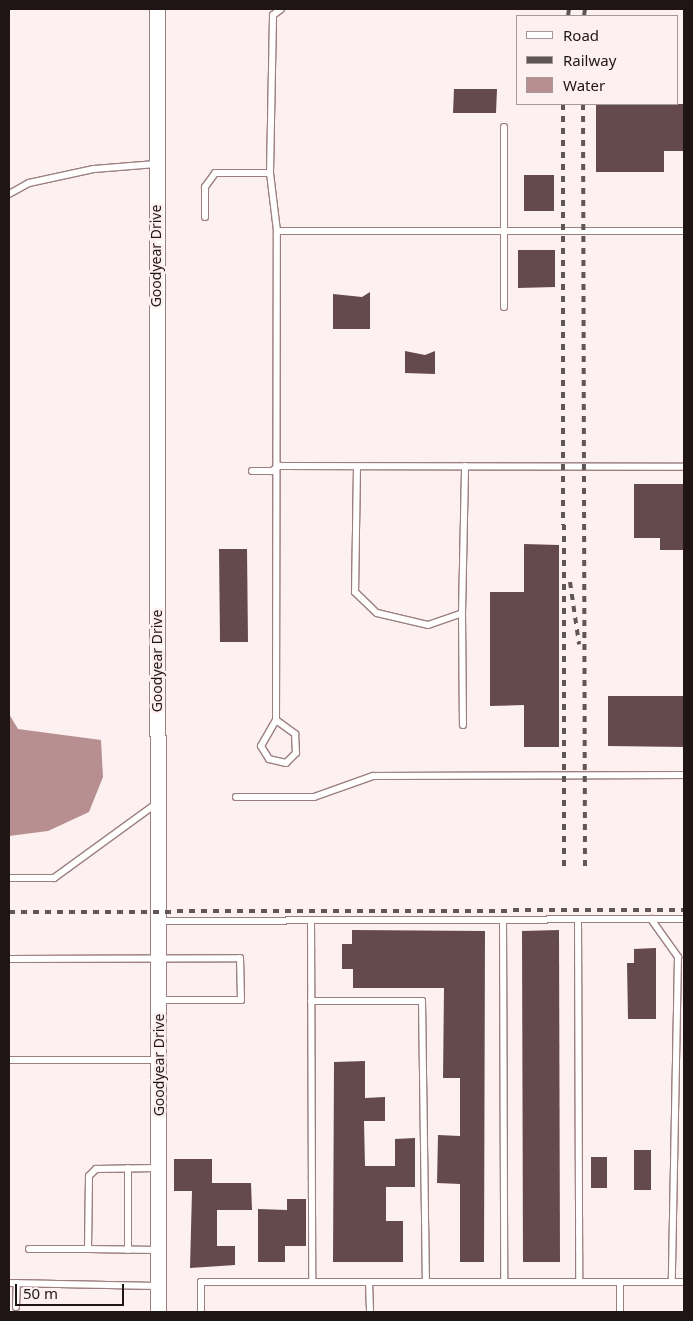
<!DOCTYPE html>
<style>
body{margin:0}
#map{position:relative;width:693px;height:1321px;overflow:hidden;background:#fdf0f0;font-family:"Noto Sans",sans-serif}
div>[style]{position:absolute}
.water>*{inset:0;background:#b78f91}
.building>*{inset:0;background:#644a4c}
.roads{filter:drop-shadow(1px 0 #9c7f81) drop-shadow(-1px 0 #9c7f81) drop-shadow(0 1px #9c7f81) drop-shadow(0 -1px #9c7f81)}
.service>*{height:6px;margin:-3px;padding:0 3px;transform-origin:3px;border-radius:3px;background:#fff}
.tertiary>*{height:15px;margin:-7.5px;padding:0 7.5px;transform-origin:7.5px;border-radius:7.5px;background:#fff}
.rail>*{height:4px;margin-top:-2px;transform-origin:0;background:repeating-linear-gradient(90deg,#615656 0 6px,transparent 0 12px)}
span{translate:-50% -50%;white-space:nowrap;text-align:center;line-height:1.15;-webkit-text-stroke:5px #fdf0f0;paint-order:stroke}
.street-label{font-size:14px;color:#1f1515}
.frame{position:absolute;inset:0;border:10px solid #1f1515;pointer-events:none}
.legend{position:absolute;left:516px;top:15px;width:162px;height:90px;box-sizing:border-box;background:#fdf0f0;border:1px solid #a49898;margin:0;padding:6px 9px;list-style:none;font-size:15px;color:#1f1515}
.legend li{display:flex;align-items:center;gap:10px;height:25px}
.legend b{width:25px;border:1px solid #a49898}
.scale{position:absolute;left:15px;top:1284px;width:109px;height:22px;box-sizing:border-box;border:2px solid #1f1515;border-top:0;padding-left:6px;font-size:15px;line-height:18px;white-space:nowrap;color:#1f1515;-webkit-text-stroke:4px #fdf0f0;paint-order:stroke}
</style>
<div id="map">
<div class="water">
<i style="clip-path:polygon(9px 714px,18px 729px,101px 740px,103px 777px,89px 812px,48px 831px,9px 836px)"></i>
</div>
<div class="building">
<i style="clip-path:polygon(454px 89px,497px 89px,496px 113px,453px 113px)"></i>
<i style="clip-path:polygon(596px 104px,684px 104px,684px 151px,664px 151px,664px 172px,596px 172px)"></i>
<i style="clip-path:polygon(524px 175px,554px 175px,554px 211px,524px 211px)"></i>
<i style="clip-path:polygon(518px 250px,555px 250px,555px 287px,518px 288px)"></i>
<i style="clip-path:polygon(370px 292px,370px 329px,333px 329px,333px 294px,362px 297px)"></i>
<i style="clip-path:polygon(405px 351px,425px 355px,435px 351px,435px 374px,405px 373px)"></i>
<i style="clip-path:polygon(634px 484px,684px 484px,684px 550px,660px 550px,660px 538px,634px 538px)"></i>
<i style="clip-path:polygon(524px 544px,559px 545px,559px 747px,524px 747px,524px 705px,490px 706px,490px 592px,524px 592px)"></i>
<i style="clip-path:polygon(219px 549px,247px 549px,248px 642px,220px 642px)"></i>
<i style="clip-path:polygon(608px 696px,684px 696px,684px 747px,608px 746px)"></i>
<i style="clip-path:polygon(352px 930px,485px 931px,484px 1262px,460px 1262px,460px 1184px,437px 1183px,438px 1135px,460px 1136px,460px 1078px,443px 1078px,444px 988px,353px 988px,353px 969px,342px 969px,342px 944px,352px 944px)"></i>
<i style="clip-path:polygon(559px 930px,560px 1262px,523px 1262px,522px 931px)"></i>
<i style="clip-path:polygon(656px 948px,656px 1019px,628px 1019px,627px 963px,634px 963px,634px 949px)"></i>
<i style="clip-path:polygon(365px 1061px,365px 1098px,385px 1097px,385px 1121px,364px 1121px,365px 1166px,395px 1166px,395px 1139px,415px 1138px,415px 1187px,386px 1187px,386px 1221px,403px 1221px,403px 1262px,333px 1262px,334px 1062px)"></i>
<i style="clip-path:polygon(634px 1150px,651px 1150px,651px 1190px,634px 1190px)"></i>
<i style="clip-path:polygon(591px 1157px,607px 1157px,607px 1188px,591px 1188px)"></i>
<i style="clip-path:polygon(174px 1159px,212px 1159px,212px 1183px,251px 1183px,252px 1210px,217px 1210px,217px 1246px,235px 1246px,235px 1265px,190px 1268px,192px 1191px,174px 1191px)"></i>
<i style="clip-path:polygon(287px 1199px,306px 1199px,306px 1246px,285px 1246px,285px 1262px,258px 1262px,258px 1209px,287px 1210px)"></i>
</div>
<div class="roads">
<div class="service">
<i style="left:504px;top:127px;width:180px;rotate:90deg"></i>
<i style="left:9px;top:194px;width:23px;rotate:-29deg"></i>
<i style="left:29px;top:183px;width:66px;rotate:-12.2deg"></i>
<i style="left:94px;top:169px;width:62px;rotate:-4.6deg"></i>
<i style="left:205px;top:217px;width:30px;rotate:-90deg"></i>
<i style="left:205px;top:187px;width:17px;rotate:-54deg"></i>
<i style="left:215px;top:173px;width:55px"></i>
<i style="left:277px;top:231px;width:407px"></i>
<i style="left:357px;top:467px;width:125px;rotate:90.9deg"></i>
<i style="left:355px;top:592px;width:30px;rotate:44deg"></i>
<i style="left:377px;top:613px;width:52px;rotate:13.2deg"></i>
<i style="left:428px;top:625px;width:36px;rotate:-19deg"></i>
<i style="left:462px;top:613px;width:147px;rotate:-88.8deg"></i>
<i style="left:252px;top:471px;width:20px"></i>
<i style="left:272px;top:471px;width:9px;rotate:-36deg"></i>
<i style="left:279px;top:466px;width:405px;rotate:0.1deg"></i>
<i style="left:462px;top:613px;width:112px;rotate:89.5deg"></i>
<i style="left:276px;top:720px;width:489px;rotate:-89.9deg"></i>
<i style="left:277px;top:231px;width:58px;rotate:-96.9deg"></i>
<i style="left:270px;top:173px;width:158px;rotate:-88.9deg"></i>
<i style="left:273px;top:15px;width:10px;rotate:-37deg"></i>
<i style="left:276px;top:720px;width:24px;rotate:36deg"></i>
<i style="left:295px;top:734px;width:19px;rotate:87deg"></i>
<i style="left:296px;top:753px;width:14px;rotate:135deg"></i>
<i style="left:286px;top:763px;width:17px;rotate:-167deg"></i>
<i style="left:269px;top:759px;width:15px;rotate:-122deg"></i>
<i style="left:261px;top:746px;width:30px;rotate:-60deg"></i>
<i style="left:236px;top:797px;width:78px"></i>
<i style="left:314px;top:797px;width:63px;rotate:-19.6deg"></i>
<i style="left:373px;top:776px;width:311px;rotate:-0.2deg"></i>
<i style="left:9px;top:878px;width:45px"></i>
<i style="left:54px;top:878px;width:126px;rotate:-36deg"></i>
<i style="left:578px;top:919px;width:363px;rotate:89.8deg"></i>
<i style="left:651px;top:919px;width:47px;rotate:54.6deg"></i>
<i style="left:678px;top:957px;width:325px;rotate:91.1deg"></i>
<i style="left:311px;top:920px;width:362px;rotate:89.8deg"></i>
<i style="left:503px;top:920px;width:362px;rotate:89.8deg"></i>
<i style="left:158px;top:921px;width:526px;rotate:-0.22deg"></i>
<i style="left:9px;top:959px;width:231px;rotate:-0.2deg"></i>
<i style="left:240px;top:958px;width:42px;rotate:88.6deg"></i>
<i style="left:241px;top:1000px;width:82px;rotate:180deg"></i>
<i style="left:311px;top:1001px;width:111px"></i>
<i style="left:422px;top:1001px;width:281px;rotate:89.2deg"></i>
<i style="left:9px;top:1060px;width:148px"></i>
<i style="left:29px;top:1249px;width:59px"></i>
<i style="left:88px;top:1249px;width:73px;rotate:-89.2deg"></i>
<i style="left:89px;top:1176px;width:10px;rotate:-45deg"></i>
<i style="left:96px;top:1169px;width:61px;rotate:-0.9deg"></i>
<i style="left:88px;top:1249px;width:69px;rotate:0.8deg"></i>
<i style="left:128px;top:1250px;width:82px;rotate:-90deg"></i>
<i style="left:369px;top:1282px;width:30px;rotate:88deg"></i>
<i style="left:9px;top:1283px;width:148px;rotate:1.2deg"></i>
<i style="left:16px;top:1307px;width:24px;rotate:-88deg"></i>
<i style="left:201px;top:1312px;width:30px;rotate:-90deg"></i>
<i style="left:201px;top:1282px;width:483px"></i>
<i style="left:620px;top:1312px;width:30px;rotate:-90deg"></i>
</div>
<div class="tertiary">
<i style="left:157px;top:9px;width:1303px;rotate:89.96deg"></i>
</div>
</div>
<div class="rail">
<i style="left:568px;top:16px;width:7px;rotate:-82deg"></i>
<i style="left:584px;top:16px;width:7px;rotate:-82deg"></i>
<i style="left:563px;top:104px;width:768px;rotate:89.93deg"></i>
<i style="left:583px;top:104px;width:768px;rotate:89.85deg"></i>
<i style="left:570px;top:582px;width:63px;rotate:81.7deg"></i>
<i style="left:9px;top:912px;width:675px;rotate:-0.17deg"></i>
</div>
<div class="street-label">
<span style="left:156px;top:256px;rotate:-90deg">Goodyear Drive</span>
<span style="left:157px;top:661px;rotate:-90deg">Goodyear Drive</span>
<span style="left:159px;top:1065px;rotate:-90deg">Goodyear Drive</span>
</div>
<div class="frame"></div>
<ul class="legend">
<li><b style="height:6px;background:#fff"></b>Road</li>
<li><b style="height:6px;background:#615656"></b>Railway</li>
<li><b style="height:14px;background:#b78f91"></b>Water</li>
</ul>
<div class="scale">50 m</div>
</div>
